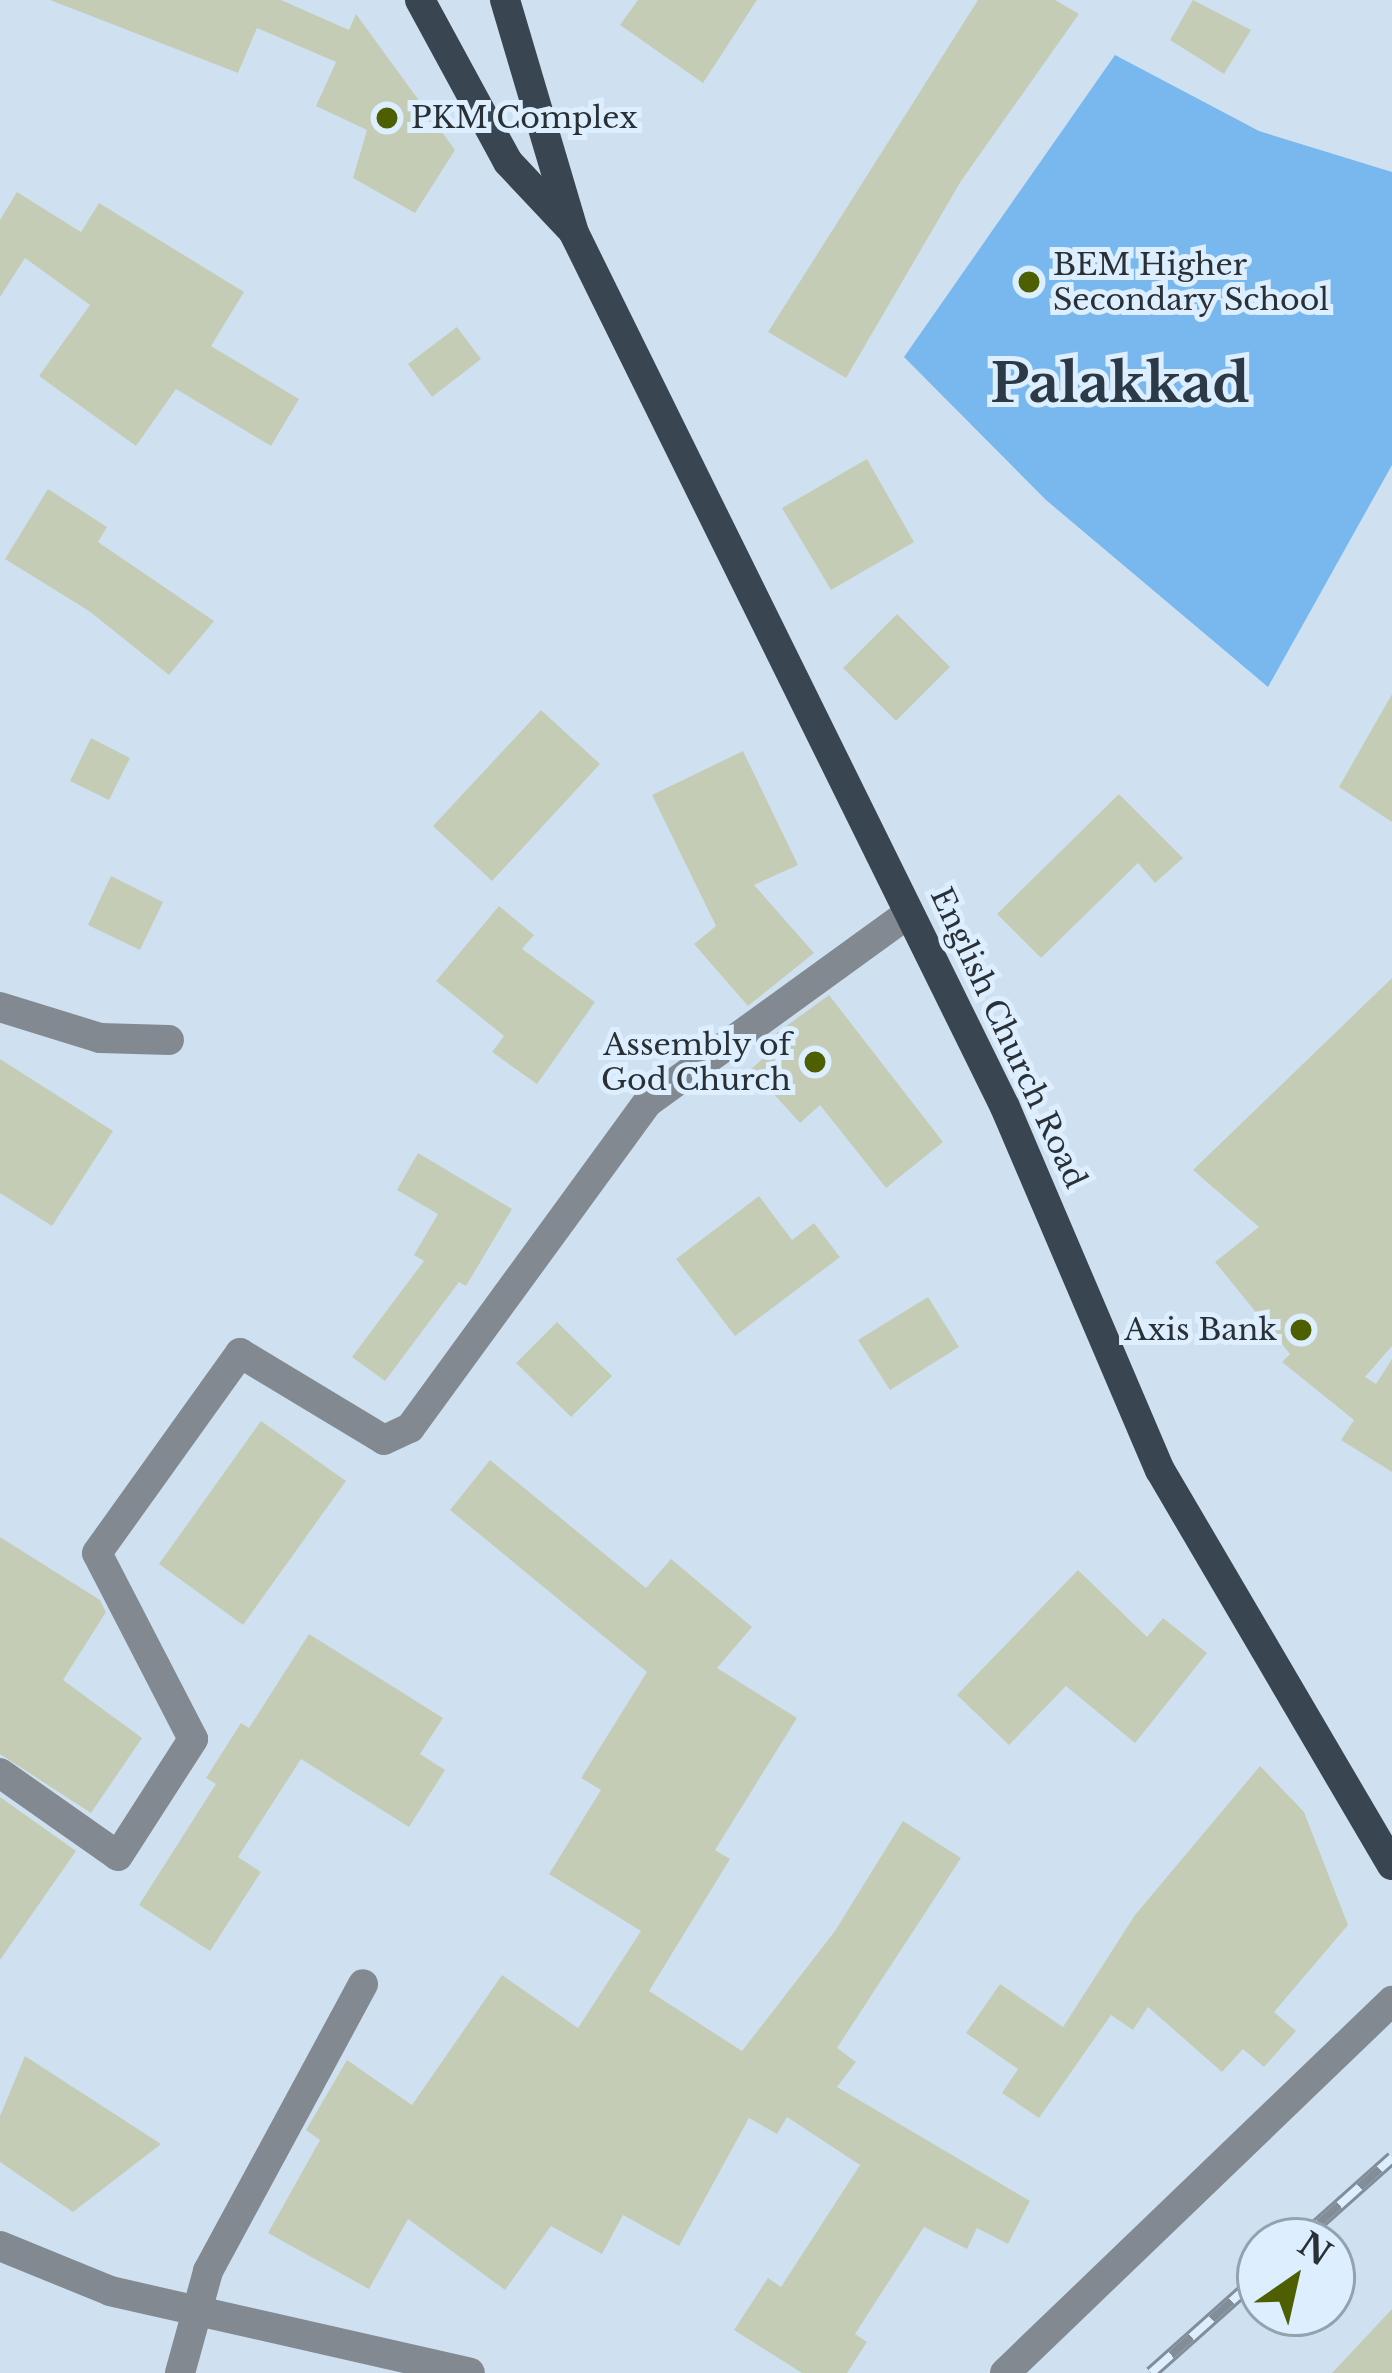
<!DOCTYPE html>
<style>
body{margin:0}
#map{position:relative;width:1392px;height:2373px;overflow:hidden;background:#cfe1f1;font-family:"Libre Baskerville",serif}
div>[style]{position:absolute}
.green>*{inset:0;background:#79b8ee}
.building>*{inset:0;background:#c5ccb6}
.minor>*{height:30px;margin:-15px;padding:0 15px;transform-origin:15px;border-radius:15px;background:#828990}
.major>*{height:30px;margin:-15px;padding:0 15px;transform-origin:15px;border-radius:15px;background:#394550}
.rail>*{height:14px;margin-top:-7px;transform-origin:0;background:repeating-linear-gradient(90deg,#dceeff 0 27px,#818e99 0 54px);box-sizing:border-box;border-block:3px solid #818e99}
.dots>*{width:33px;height:33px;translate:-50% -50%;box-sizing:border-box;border:6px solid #dceeff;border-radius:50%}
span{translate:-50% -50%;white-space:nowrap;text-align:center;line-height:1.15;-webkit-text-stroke:10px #dceeff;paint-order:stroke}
.poi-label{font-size:30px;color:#293036}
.left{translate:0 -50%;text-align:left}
.right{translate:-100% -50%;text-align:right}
.street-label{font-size:30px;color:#293036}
.town-label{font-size:54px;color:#2c3a47;font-weight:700}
.north{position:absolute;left:1236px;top:2217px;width:120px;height:120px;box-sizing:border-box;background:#dceeff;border:3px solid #94a2af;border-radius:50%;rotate:34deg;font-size:33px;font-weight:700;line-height:48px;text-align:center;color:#293036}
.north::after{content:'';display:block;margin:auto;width:42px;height:54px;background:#4e5f02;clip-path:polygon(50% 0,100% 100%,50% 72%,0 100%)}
</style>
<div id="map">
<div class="green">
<i style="clip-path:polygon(1115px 55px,1259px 131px,1392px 172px,1392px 465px,1268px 687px,1046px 500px,904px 357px)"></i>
</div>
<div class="building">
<i style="clip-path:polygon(50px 0,281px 0,349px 30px,356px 14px,455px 150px,415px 213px,353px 178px,367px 130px,316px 106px,336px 62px,257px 28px,238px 73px)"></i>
<i style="clip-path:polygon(638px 0,757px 0,703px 83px,620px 25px)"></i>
<i style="clip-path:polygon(978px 0,1055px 0,1079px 14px,961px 181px,846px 378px,768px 332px)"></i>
<i style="clip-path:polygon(1193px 0,1251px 30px,1224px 74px,1170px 40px)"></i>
<i style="clip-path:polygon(17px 192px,81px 232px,99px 203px,244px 292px,211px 346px,299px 399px,271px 446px,176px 389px,136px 446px,39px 376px,90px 305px,25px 258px,0 297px,0 220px)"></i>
<i style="clip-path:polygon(457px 327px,481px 359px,432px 397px,408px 364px)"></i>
<i style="clip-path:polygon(867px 459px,914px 542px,831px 590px,782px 508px)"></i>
<i style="clip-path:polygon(48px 489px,107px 527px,98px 542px,214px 621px,169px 675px,89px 611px,5px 559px)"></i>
<i style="clip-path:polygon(897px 614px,950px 667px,896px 721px,843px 668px)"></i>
<i style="clip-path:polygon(1392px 694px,1392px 822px,1339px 787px)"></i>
<i style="clip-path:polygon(541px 710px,600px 764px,492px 881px,433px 826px)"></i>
<i style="clip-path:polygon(91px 738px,130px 758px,109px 800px,70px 781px)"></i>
<i style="clip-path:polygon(743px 751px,798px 865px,754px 885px,814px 953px,748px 1006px,694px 944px,716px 926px,652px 795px)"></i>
<i style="clip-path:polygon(1119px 794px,1183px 858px,1155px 883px,1138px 863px,1041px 958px,997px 914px)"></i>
<i style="clip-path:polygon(111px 876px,163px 902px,140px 950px,88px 925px)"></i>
<i style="clip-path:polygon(499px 906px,534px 935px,522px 949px,595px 1002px,537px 1084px,492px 1052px,504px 1036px,436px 981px)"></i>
<i style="clip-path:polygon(1392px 978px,1392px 1346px,1365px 1377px,1376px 1384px,1392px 1359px,1392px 1472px,1341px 1440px,1354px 1420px,1282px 1362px,1290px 1354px,1215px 1262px,1259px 1227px,1193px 1170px)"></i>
<i style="clip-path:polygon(829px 995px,943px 1142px,886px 1188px,820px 1105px,800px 1123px,751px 1069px,781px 1043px,774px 1035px)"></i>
<i style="clip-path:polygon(0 1059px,113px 1131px,52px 1226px,0 1193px)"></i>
<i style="clip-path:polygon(418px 1153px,512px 1209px,466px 1286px,459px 1282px,385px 1381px,352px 1357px,424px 1261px,414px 1255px,438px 1214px,397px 1190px)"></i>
<i style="clip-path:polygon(759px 1196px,792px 1240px,814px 1223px,840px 1257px,735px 1336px,676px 1259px)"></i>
<i style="clip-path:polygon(928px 1297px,959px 1347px,890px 1390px,858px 1340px)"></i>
<i style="clip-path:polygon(557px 1322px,612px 1376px,571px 1417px,516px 1363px)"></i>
<i style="clip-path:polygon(261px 1421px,346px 1481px,243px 1625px,159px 1564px)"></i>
<i style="clip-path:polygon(490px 1460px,646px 1588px,671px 1559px,752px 1627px,717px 1668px,797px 1718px,715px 1850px,730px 1859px,649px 1991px,742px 2051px,835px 1931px,903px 1821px,961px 1858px,837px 2048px,856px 2062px,837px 2087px,1030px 2201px,1008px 2244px,977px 2228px,967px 2249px,924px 2227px,855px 2334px,867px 2342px,847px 2373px,802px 2373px,734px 2330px,768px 2278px,781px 2287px,860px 2165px,787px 2117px,777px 2134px,749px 2118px,679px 2246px,623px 2215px,602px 2254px,551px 2226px,505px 2290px,408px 2219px,369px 2289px,268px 2233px,320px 2140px,306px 2130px,347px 2060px,412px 2105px,502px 1975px,578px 2028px,641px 1931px,549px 1874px,601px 1790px,581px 1778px,647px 1672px,450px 1510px)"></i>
<i style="clip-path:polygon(0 1537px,100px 1600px,106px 1612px,63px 1680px,142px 1738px,91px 1813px,0 1754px)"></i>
<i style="clip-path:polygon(1078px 1570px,1147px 1637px,1163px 1618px,1207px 1653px,1135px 1743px,1066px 1686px,1009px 1745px,957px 1695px)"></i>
<i style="clip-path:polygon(309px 1634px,443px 1718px,420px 1754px,445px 1770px,409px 1827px,301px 1759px,238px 1857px,261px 1872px,210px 1951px,139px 1905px,216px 1784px,206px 1778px,241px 1723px,249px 1728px)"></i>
<i style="clip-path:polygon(1260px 1766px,1304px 1812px,1348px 1925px,1274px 2012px,1296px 2031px,1264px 2067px,1243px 2049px,1222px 2072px,1148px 2007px,1133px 2030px,1111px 2015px,1039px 2118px,1002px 2093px,1018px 2069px,966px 2033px,1000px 1984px,1063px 2027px,1135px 1915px)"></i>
<i style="clip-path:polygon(0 1797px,76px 1851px,0 1960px)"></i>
<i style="clip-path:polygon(25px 2056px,161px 2144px,73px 2212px,0 2162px,0 2116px)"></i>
<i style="clip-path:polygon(1392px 2309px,1392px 2373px,1332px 2373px)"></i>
</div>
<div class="minor">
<i style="left:0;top:1007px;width:105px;rotate:17.2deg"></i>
<i style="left:100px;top:1038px;width:69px;rotate:1.7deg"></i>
<i style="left:0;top:1773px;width:144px;rotate:35.1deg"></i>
<i style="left:118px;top:1856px;width:139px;rotate:-57.3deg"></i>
<i style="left:193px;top:1739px;width:209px;rotate:-117.3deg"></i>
<i style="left:97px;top:1553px;width:246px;rotate:-54.4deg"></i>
<i style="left:240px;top:1353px;width:168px;rotate:31.1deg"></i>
<i style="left:384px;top:1440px;width:29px;rotate:-25deg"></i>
<i style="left:410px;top:1428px;width:404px;rotate:-53.9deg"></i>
<i style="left:648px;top:1102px;width:322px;rotate:-35.9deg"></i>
<i style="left:0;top:2246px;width:119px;rotate:22.2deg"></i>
<i style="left:110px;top:2291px;width:369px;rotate:12.8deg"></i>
<i style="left:180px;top:2373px;width:106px;rotate:-74.6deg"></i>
<i style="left:208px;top:2271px;width:326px;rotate:-61.6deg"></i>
<i style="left:1005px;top:2373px;width:537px;rotate:-43.87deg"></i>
</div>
<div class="major">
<i style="left:420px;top:0;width:184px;rotate:61.5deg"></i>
<i style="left:508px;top:162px;width:91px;rotate:46.8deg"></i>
<i style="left:505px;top:0;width:243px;rotate:73.5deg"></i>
<i style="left:574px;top:233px;width:974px;rotate:63.75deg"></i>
<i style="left:1005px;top:1107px;width:395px;rotate:66.9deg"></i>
<i style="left:1160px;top:1470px;width:458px;rotate:59.6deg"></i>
</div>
<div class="rail">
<i style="left:1299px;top:2241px;width:125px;rotate:-41.7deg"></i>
<i style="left:1151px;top:2373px;width:146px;rotate:-41.7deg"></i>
</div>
<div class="dots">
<i style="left:387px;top:118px;background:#4e5f02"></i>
<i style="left:1029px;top:282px;background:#4e5f02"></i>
<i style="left:815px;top:1062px;background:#4e5f02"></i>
<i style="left:1301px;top:1330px;background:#4e5f02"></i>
</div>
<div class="poi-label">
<span class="left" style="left:411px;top:118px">PKM Complex</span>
<span class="left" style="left:1053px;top:282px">BEM Higher<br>Secondary School</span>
<span class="right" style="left:791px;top:1062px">Assembly of<br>God Church</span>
<span class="right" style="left:1277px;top:1330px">Axis Bank</span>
</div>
<div class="street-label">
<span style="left:1008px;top:1038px;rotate:65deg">English Church Road</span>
</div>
<div class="town-label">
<span style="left:1120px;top:384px">Palakkad</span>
</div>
<div class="north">N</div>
</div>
